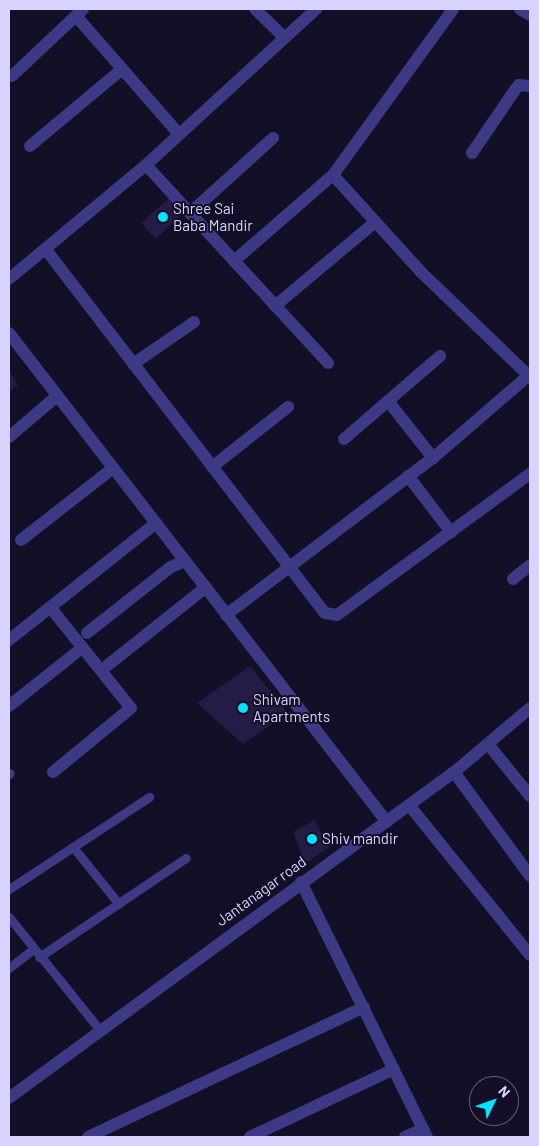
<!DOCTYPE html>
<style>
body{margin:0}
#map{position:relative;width:539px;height:1146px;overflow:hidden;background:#130f26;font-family:Barlow,sans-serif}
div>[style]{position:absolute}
.building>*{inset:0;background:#241b47}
.service>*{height:9px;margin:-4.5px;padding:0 4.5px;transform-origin:4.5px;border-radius:4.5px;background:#3d3a85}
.minor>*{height:12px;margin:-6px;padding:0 6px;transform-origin:6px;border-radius:6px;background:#3d3a85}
.tertiary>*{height:12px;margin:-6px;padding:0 6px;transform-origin:6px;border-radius:6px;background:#3d3a85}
.dots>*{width:14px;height:14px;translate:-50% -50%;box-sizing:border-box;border:2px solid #130f26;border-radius:50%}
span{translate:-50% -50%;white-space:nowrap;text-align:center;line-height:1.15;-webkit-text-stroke:4px #130f26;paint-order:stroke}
.poi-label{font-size:15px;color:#d9d4ff}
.left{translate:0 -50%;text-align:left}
.street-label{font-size:15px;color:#d9d4ff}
.frame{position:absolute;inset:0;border:10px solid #d9d4ff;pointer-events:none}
.north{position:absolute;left:469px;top:1076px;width:50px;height:50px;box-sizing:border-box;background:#130f26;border:1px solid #625e7d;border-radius:50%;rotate:48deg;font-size:14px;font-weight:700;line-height:20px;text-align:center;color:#d9d4ff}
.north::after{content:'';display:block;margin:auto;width:18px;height:22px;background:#00e5ff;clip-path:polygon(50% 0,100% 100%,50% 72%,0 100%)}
</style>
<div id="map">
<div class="building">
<i style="clip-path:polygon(169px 198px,184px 212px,156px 239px,141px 223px)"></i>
<i style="clip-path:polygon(9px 371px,18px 385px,9px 392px)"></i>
<i style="clip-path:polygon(250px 666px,288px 713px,243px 744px,197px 703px)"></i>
<i style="clip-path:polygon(314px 820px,330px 846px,305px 864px,293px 832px)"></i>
</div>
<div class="service">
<i style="left:9px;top:774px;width:1px;rotate:-45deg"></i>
<i style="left:73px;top:847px;width:73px;rotate:51.1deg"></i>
<i style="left:9px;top:889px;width:168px;rotate:-33.3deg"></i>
<i style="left:9px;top:917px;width:145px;rotate:51.2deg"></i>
<i style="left:39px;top:957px;width:177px;rotate:-34deg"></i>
<i style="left:9px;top:968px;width:31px;rotate:-38deg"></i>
</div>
<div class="minor">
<i style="left:255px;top:9px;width:39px;rotate:44deg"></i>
<i style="left:520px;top:9px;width:12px;rotate:31deg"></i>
<i style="left:76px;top:16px;width:157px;rotate:48.9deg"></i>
<i style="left:12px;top:76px;width:98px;rotate:-43.3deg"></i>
<i style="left:30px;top:146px;width:120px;rotate:-39.9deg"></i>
<i style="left:472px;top:153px;width:76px;rotate:-55.7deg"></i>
<i style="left:515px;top:90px;width:6px;rotate:-51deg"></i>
<i style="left:519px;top:85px;width:11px;rotate:5deg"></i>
<i style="left:146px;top:165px;width:269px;rotate:47.4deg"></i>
<i style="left:333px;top:175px;width:131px;rotate:47.8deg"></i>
<i style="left:421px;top:272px;width:151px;rotate:43.9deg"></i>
<i style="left:190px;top:213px;width:112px;rotate:-42.1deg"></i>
<i style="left:47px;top:251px;width:456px;rotate:52.5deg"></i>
<i style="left:325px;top:613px;width:12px;rotate:9deg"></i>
<i style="left:337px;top:615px;width:239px;rotate:-36.2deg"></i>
<i style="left:234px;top:261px;width:131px;rotate:-41deg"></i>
<i style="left:333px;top:175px;width:205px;rotate:-54.1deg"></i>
<i style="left:275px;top:306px;width:131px;rotate:-40deg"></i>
<i style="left:9px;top:333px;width:618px;rotate:52.3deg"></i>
<i style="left:133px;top:364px;width:74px;rotate:-34.5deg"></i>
<i style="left:388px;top:401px;width:73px;rotate:51.7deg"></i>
<i style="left:9px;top:437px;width:63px;rotate:-40.5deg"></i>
<i style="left:344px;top:439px;width:127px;rotate:-40.8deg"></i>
<i style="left:212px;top:467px;width:97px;rotate:-38.3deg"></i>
<i style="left:408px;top:476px;width:71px;rotate:52.5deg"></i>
<i style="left:21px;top:540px;width:117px;rotate:-38deg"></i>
<i style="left:513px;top:579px;width:22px;rotate:-39deg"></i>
<i style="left:50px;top:607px;width:129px;rotate:51.3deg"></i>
<i style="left:131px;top:708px;width:101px;rotate:140.6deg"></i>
<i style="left:226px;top:615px;width:260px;rotate:-37.2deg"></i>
<i style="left:433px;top:458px;width:127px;rotate:-40.8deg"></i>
<i style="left:87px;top:633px;width:107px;rotate:-38.2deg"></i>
<i style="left:171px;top:567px;width:15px;rotate:-23deg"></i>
<i style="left:9px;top:640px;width:188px;rotate:-38.5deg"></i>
<i style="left:108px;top:665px;width:125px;rotate:-38.5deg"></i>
<i style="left:9px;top:706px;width:93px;rotate:-38.5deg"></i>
<i style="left:488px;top:744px;width:67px;rotate:51.1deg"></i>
<i style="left:454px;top:772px;width:129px;rotate:53.8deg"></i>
<i style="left:409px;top:805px;width:193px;rotate:51.1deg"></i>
<i style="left:301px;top:882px;width:284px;rotate:63.7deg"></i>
<i style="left:88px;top:1137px;width:305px;rotate:-25.2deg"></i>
<i style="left:250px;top:1137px;width:159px;rotate:-25.3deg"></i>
<i style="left:405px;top:1137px;width:20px;rotate:-24deg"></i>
</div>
<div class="tertiary">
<i style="left:9px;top:279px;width:178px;rotate:-39.8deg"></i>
<i style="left:146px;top:165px;width:231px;rotate:-42.5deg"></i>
<i style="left:9px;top:1098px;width:557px;rotate:-36.23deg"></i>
<i style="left:458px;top:769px;width:94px;rotate:-40.3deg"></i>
</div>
<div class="dots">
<i style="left:163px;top:217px;background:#00e5ff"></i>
<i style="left:243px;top:708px;background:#00e5ff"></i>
<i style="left:312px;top:839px;background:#00e5ff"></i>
</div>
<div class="poi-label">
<span class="left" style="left:173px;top:217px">Shree Sai<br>Baba Mandir</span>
<span class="left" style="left:253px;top:708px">Shivam<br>Apartments</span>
<span class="left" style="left:322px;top:839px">Shiv mandir</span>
</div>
<div class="street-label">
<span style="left:261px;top:891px;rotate:-36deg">Jantanagar road</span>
</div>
<div class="frame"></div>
<div class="north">N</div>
</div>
